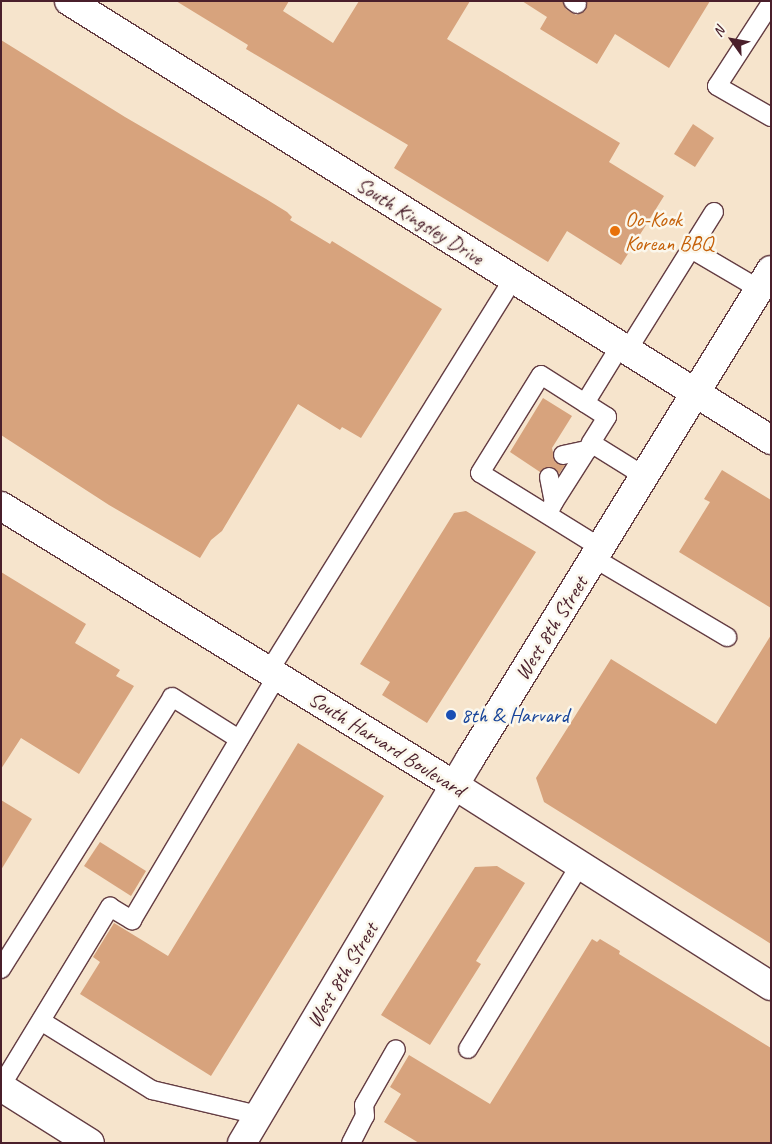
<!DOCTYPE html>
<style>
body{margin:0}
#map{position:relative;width:772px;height:1144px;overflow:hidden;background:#f6e4cc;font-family:Caveat,sans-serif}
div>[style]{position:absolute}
.building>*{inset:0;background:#d7a37d}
.roads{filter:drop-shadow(1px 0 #643d43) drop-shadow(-1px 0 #643d43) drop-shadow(0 1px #643d43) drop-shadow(0 -1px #643d43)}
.service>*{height:18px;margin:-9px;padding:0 9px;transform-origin:9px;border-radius:9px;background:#fff}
.minor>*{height:28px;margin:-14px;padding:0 14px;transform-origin:14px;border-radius:14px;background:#fff}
.tertiary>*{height:28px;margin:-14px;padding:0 14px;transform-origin:14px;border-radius:14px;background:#fff}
.secondary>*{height:28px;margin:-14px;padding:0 14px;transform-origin:14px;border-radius:14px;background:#fff}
.dots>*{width:14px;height:14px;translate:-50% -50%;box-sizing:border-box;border:2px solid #fbf7ec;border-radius:50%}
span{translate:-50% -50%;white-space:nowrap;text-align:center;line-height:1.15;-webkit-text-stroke:5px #fbf7ec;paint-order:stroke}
.food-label{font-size:21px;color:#c56008}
.left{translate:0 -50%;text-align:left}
.street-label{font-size:21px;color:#4a1f2b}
.transit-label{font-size:21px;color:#164399}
.frame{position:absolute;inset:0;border:2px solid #4a1f2b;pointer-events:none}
.north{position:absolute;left:707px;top:15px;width:50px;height:50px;-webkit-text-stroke:4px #fbf7ec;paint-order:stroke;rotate:302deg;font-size:14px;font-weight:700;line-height:20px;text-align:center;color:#4a1f2b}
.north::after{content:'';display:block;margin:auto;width:18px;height:22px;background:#4a1f2b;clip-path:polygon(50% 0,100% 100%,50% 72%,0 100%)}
</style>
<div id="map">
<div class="building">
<i style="clip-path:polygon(176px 1px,289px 1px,283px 11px,333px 43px,359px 1px,470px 1px,447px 39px,620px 143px,609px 162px,664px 196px,621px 265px,567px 231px,548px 262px,394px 168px,408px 145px,246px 49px,248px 45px)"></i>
<i style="clip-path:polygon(522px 1px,563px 1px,566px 9px,576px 15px,585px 11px,587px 1px,710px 1px,669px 68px,615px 34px,597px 64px,540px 29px,547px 17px)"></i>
<i style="clip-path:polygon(1px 40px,125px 117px,266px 199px,287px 212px,292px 217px,290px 220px,330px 244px,332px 241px,442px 309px,361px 438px,342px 427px,340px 430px,298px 404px,222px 531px,211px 540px,200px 558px,109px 505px,1px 435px)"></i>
<i style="clip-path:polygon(693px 124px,714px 138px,695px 167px,674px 154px)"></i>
<i style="clip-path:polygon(543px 398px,572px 416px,552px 448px,555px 462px,565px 465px,559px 474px,552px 467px,540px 472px,510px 452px)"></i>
<i style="clip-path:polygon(722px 470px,771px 500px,771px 608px,679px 552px,710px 502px,704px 499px)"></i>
<i style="clip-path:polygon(466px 511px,536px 552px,427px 723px,382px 695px,390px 682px,360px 664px,454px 513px)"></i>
<i style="clip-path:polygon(1px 572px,86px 624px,75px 643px,120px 670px,116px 676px,134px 686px,79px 774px,21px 738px,1px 769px)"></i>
<i style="clip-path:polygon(771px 635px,771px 944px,544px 802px,536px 778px,611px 659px,716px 724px)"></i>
<i style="clip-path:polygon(298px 743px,384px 796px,211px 1076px,80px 994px,100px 962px,93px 957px,114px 923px,168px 956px)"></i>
<i style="clip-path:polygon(1px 800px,32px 819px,1px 870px)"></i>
<i style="clip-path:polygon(100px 842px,146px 871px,131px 896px,84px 866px)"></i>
<i style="clip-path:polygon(497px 866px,525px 883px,476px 961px,481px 964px,430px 1045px,381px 1015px,475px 867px)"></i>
<i style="clip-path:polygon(592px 939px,597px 942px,600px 939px,620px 951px,619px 954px,771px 1048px,771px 1143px,419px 1143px,384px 1122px,401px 1094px,390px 1087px,409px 1055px,490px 1104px)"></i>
</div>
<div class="roads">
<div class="service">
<i style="left:573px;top:1px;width:5px;rotate:37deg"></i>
<i style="left:771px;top:3px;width:99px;rotate:123deg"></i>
<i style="left:717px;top:86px;width:62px;rotate:29.9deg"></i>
<i style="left:691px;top:249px;width:79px;rotate:30.5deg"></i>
<i style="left:627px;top:351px;width:164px;rotate:-58deg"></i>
<i style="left:585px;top:403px;width:67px;rotate:-58.4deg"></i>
<i style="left:563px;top:455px;width:25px;rotate:-12deg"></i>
<i style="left:587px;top:450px;width:5px;rotate:-53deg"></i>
<i style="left:549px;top:477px;width:25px;rotate:79deg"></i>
<i style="left:554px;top:502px;width:7px;rotate:117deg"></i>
<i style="left:554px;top:502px;width:62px;rotate:-57.6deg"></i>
<i style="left:601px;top:548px;width:142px;rotate:-148.2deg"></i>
<i style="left:480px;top:473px;width:115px;rotate:-58.1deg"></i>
<i style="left:541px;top:375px;width:78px;rotate:32.5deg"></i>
<i style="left:607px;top:417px;width:31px;rotate:122deg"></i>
<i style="left:591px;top:443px;width:62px;rotate:31.9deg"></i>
<i style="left:594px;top:558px;width:155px;rotate:30.7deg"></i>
<i style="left:269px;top:671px;width:462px;rotate:-58.1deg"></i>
<i style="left:1px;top:969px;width:321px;rotate:-57.8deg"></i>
<i style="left:172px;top:697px;width:79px;rotate:32.1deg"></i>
<i style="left:41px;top:1021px;width:131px;rotate:31.9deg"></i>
<i style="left:152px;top:1090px;width:109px;rotate:13.3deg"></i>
<i style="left:468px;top:1049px;width:215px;rotate:-58.7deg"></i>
<i style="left:1px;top:1086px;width:210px;rotate:-58.7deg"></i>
<i style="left:110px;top:907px;width:26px;rotate:31deg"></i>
<i style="left:132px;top:920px;width:284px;rotate:-59.3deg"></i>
<i style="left:351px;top:1143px;width:30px;rotate:-63deg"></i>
<i style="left:365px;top:1116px;width:11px;rotate:-95deg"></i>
<i style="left:364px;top:1105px;width:64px;rotate:-60.3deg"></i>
</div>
<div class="minor">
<i style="left:69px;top:1px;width:828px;rotate:32.02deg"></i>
<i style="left:1px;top:1087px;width:105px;rotate:32.2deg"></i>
</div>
<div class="tertiary">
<i style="left:1px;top:506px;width:532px;rotate:31.63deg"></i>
<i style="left:454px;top:785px;width:375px;rotate:32.4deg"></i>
</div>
<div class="secondary">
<i style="left:242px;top:1143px;width:447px;rotate:-59.3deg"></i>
<i style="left:470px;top:759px;width:574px;rotate:-58.39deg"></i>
</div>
</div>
<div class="dots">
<i style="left:615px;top:231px;background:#e8710a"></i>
<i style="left:451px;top:715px;background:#1a4fb4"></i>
</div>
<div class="food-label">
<span class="left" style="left:625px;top:231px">Oo-Kook<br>Korean BBQ</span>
</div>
<div class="street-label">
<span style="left:420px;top:221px;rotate:32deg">South Kingsley Drive</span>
<span style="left:551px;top:628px;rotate:-58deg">West 8th Street</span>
<span style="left:387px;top:744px;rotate:32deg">South Harvard Boulevard</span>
<span style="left:342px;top:975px;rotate:-59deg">West 8th Street</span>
</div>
<div class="transit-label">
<span class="left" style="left:461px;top:715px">8th &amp; Harvard</span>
</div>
<div class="frame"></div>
<div class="north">N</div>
</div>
